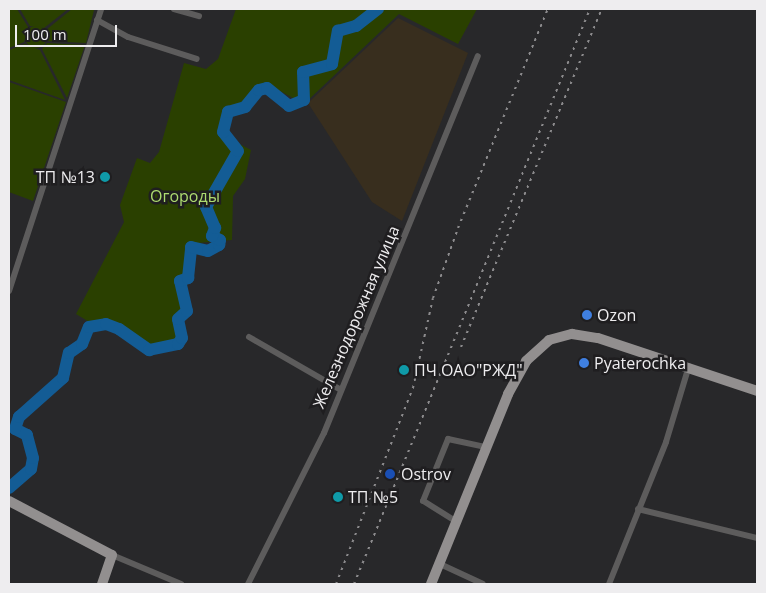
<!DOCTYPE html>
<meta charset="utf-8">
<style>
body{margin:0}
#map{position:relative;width:766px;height:593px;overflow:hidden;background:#28282a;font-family:"Open Sans",sans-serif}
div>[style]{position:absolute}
.industrial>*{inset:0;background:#382e1e}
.green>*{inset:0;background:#2a4000}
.round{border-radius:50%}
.river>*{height:12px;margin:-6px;padding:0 6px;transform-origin:6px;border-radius:6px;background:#135c95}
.street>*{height:6px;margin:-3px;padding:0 3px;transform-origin:3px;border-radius:3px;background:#5d5c5c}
.primary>*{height:10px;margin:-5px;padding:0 5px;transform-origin:5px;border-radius:5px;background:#928f8f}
.rail>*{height:2px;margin-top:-1px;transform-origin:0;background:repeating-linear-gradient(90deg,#8c8b8d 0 2.5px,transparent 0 7.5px)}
.dots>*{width:14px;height:14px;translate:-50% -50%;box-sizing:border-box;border:2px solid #1f1e20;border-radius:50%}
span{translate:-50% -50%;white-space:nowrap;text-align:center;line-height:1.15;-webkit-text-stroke:5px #1f1e20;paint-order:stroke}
.poi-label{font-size:16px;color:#eeedef}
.right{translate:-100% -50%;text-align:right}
.left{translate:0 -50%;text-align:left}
.park-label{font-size:16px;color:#addb70}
.street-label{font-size:16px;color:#eeedef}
.frame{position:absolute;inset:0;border:10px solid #eeedef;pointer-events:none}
.scale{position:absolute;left:15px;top:25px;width:102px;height:22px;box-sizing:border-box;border:2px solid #eeedef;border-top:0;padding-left:6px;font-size:15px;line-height:18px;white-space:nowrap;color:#eeedef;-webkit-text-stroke:4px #1f1e20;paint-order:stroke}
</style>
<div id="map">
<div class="industrial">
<i style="clip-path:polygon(398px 18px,468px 53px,402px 221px,372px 202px,308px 103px)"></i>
</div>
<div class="green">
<i style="clip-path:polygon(9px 9px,17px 9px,28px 27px,24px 42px,9px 48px)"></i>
<i style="clip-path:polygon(20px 9px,68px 9px,44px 28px,30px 26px)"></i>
<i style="clip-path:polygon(72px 9px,94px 10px,86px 43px,47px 41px,46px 30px)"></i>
<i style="clip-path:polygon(236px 9px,477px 9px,458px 44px,399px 14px,304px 104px,269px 85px,258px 87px,244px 103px,223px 110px,221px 134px,251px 150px,245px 179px,233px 196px,232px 240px,187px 244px,183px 274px,176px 281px,182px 311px,176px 317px,178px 338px,176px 342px,147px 346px,115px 324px,91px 323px,76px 314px,124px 222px,120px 205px,137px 158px,150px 163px,159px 152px,184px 63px,206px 69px,218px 59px)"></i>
<i class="round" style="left:25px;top:26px;width:22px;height:22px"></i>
<i style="clip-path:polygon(47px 43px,85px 45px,67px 98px,42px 49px)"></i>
<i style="clip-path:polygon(25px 44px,40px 50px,65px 100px,9px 80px,9px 50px)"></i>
<i style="clip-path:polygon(9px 82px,66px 102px,33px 201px,9px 192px)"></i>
</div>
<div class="river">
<i style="left:9px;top:488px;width:29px;rotate:-41deg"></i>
<i style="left:31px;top:469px;width:11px;rotate:-80deg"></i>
<i style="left:33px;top:458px;width:24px;rotate:-105deg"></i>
<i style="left:27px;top:435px;width:13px;rotate:-153deg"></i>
<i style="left:15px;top:429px;width:13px;rotate:-72deg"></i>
<i style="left:19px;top:417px;width:59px;rotate:-41.6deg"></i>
<i style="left:63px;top:378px;width:26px;rotate:-77deg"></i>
<i style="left:69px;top:353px;width:16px;rotate:-35deg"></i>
<i style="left:82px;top:344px;width:18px;rotate:-68deg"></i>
<i style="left:89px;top:327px;width:17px;rotate:-10deg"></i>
<i style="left:106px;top:324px;width:14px;rotate:21deg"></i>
<i style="left:119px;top:329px;width:37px;rotate:35deg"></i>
<i style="left:149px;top:350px;width:30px;rotate:-12deg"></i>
<i style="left:178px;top:344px;width:7px;rotate:-56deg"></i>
<i style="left:182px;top:338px;width:19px;rotate:-102deg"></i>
<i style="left:178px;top:319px;width:12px;rotate:-42deg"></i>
<i style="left:187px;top:311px;width:31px;rotate:-103deg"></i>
<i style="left:180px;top:281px;width:9px;rotate:-21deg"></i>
<i style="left:188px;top:278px;width:31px;rotate:-84deg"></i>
<i style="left:191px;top:247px;width:17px;rotate:13deg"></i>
<i style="left:208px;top:251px;width:13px;rotate:-29deg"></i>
<i style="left:219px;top:245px;width:5px;rotate:-79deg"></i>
<i style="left:220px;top:240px;width:9px;rotate:-153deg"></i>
<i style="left:212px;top:236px;width:9px;rotate:-69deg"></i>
<i style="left:215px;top:228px;width:23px;rotate:-113deg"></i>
<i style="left:206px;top:207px;width:64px;rotate:-60.3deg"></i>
<i style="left:238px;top:151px;width:24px;rotate:-128deg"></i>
<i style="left:223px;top:132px;width:21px;rotate:-76deg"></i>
<i style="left:228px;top:112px;width:18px;rotate:-16deg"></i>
<i style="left:245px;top:107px;width:22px;rotate:-51deg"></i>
<i style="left:259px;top:90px;width:8px;rotate:-14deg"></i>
<i style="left:267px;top:88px;width:28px;rotate:39deg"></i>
<i style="left:289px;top:106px;width:16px;rotate:-22deg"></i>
<i style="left:304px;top:100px;width:28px;rotate:-92deg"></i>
<i style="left:303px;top:72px;width:30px;rotate:-15deg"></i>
<i style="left:332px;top:64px;width:34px;rotate:-80deg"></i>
<i style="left:338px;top:31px;width:19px;rotate:-16deg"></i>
<i style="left:356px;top:26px;width:28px;rotate:-38deg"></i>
</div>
<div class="street">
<i style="left:174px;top:9px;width:26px;rotate:16deg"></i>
<i style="left:97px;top:20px;width:35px;rotate:29deg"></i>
<i style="left:128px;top:37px;width:72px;rotate:17.7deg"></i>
<i style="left:9px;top:291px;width:297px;rotate:-71.9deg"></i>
<i style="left:249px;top:337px;width:106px;rotate:29.9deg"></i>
<i style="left:638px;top:509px;width:122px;rotate:13.7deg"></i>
<i style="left:457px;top:522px;width:40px;rotate:-148deg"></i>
<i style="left:423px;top:501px;width:67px;rotate:-68deg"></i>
<i style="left:448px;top:439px;width:40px;rotate:12deg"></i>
<i style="left:112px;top:555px;width:75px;rotate:22.8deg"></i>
<i style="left:440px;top:564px;width:47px;rotate:24.9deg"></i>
<i style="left:248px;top:584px;width:169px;rotate:-63.3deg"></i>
<i style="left:324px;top:433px;width:407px;rotate:-67.8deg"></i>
<i style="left:609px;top:584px;width:153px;rotate:-68.1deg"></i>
<i style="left:666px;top:442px;width:79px;rotate:-73.2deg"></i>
</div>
<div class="primary">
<i style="left:9px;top:501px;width:116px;rotate:27.7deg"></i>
<i style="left:112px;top:555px;width:31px;rotate:109deg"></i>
<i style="left:431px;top:584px;width:205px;rotate:-67.9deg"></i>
<i style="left:508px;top:394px;width:38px;rotate:-61deg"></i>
<i style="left:526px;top:361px;width:31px;rotate:-42deg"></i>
<i style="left:549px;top:340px;width:24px;rotate:-15deg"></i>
<i style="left:572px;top:334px;width:26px;rotate:9deg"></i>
<i style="left:598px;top:338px;width:168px;rotate:18.4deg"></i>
</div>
<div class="rail">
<i style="left:461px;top:347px;width:366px;rotate:-67.4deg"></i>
<i style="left:336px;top:584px;width:211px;rotate:-68.6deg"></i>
<i style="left:413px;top:388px;width:92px;rotate:-77.5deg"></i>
<i style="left:433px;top:298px;width:74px;rotate:-70.3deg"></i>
<i style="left:458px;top:228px;width:237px;rotate:-67.7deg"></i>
<i style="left:354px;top:584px;width:622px;rotate:-67.69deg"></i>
</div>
<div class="dots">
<i style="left:105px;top:177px;background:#0f9aa8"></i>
<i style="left:587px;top:315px;background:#3f7fe0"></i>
<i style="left:584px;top:363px;background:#3f7fe0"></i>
<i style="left:404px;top:370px;background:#0f9aa8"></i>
<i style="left:390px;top:474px;background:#1a4fb4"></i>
<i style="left:338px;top:497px;background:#0f9aa8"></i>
</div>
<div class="poi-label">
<span class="right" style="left:95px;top:177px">ТП №13</span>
<span class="left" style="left:597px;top:315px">Ozon</span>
<span class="left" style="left:594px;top:363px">Pyaterochka</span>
<span class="left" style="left:414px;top:370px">ПЧ ОАО"РЖД"</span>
<span class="left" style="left:401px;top:474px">Ostrov</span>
<span class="left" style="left:348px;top:497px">ТП №5</span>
</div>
<div class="park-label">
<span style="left:185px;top:196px">Огороды</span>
</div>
<div class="street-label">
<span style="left:356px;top:317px;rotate:-67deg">Железнодорожная улица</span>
</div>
<div class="frame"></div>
<div class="scale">100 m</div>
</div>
